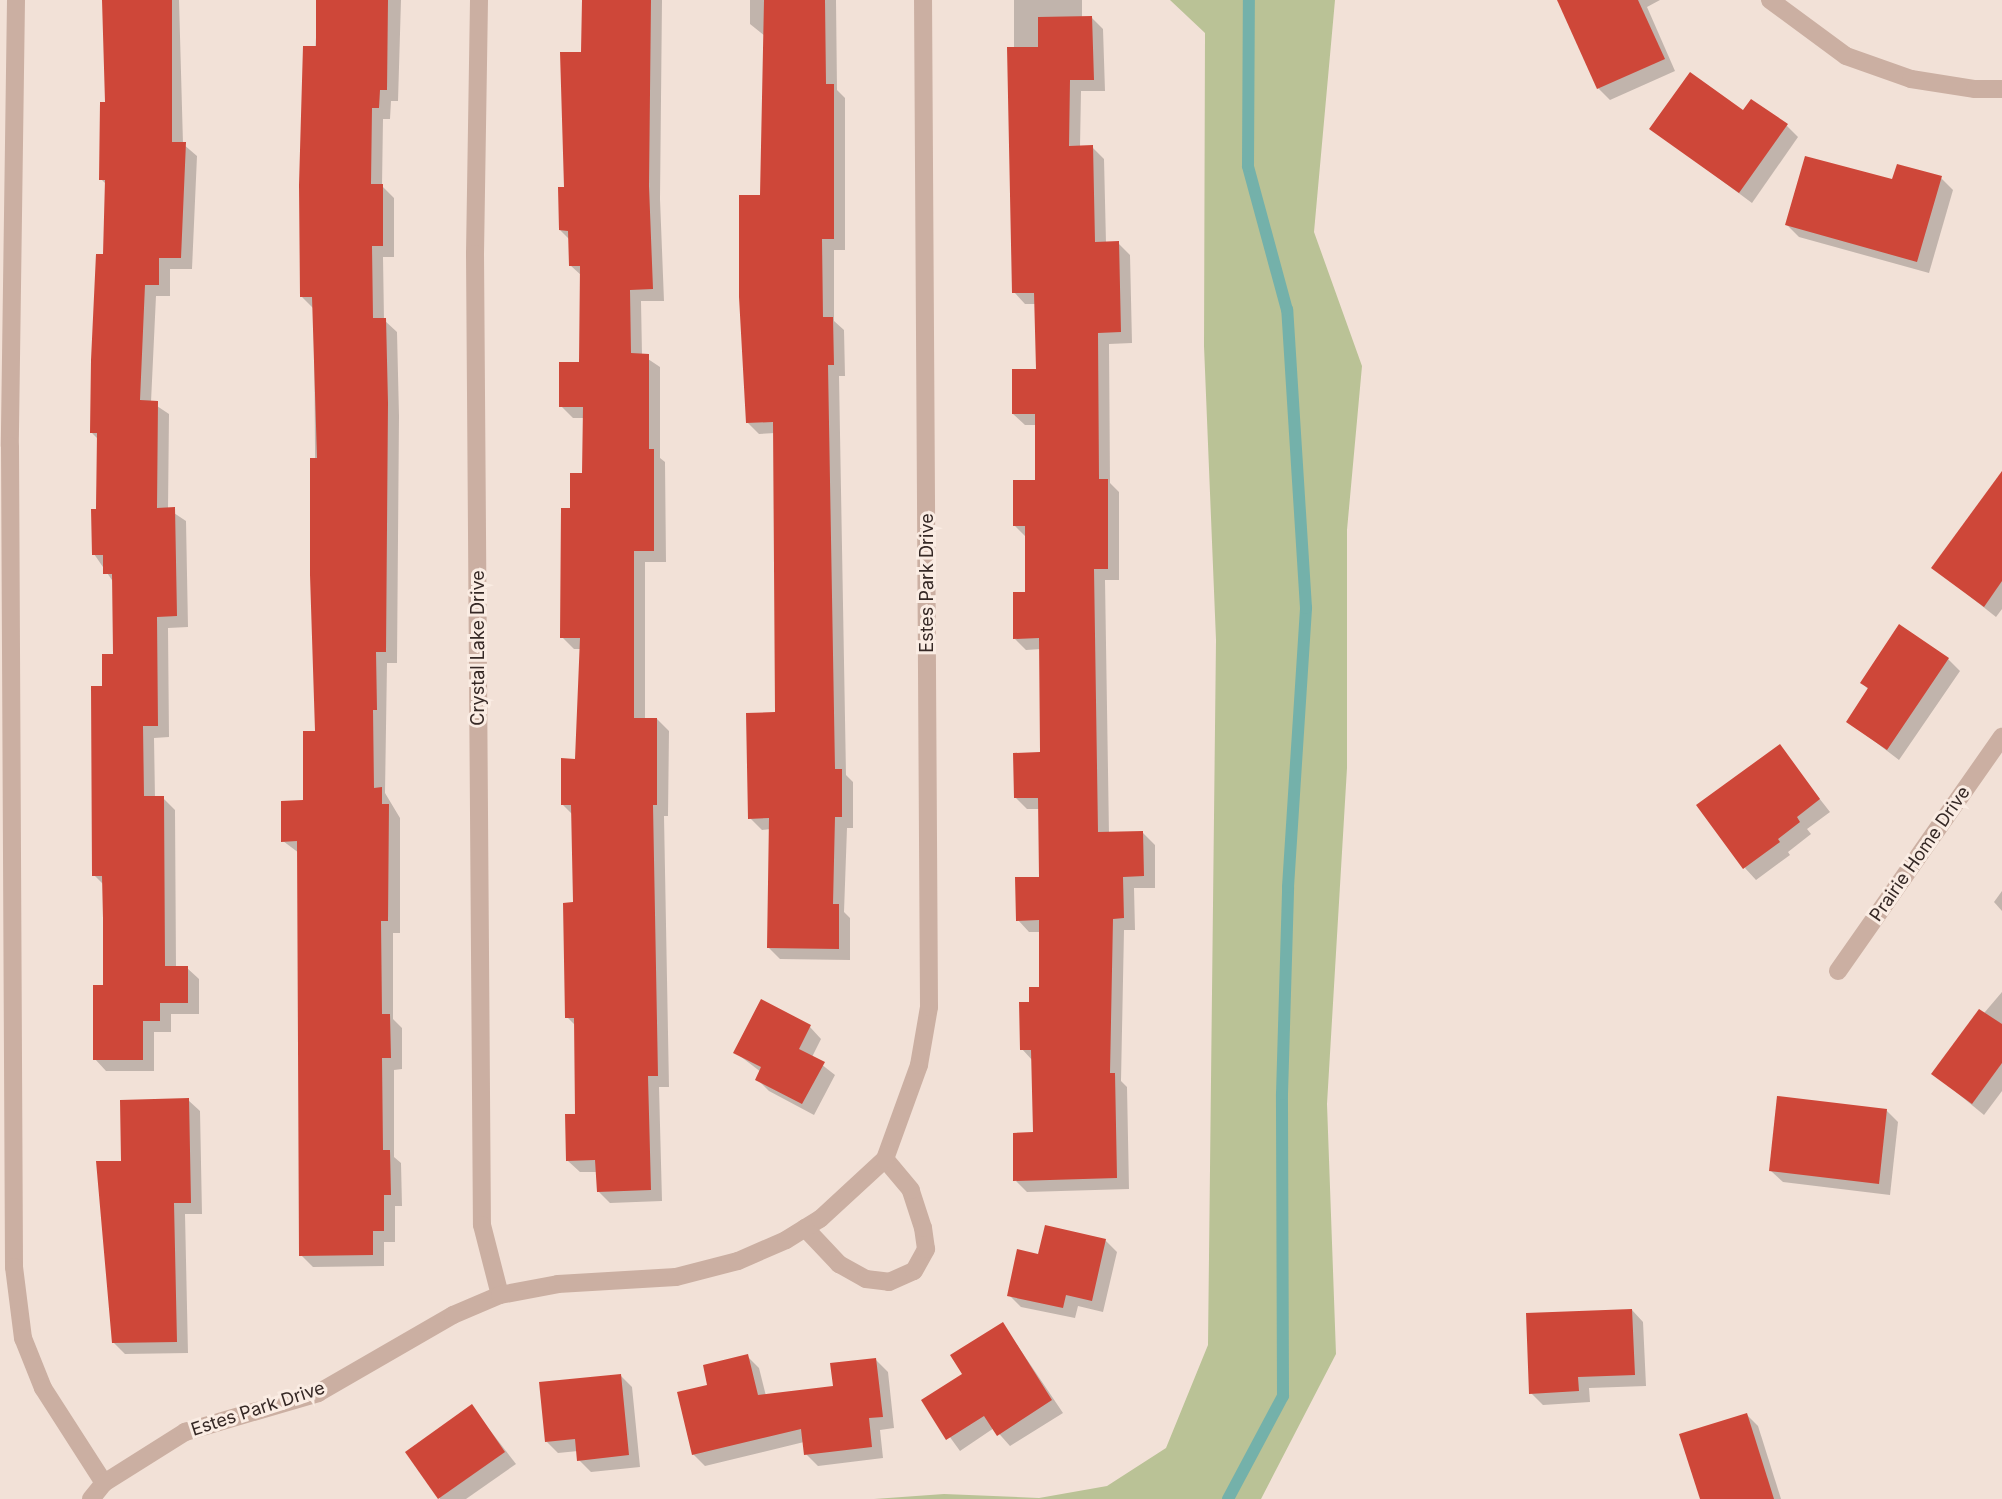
<!DOCTYPE html>
<style>
body{margin:0}
#map{position:relative;width:2002px;height:1499px;overflow:hidden;background:#f2e1d7;font-family:Inter,sans-serif}
div>[style]{position:absolute}
.green>*{inset:0;background:#bac296}
.shadow>*{inset:0;background:#0003}
.stream>*{height:12px;margin:-6px;padding:0 6px;transform-origin:6px;border-radius:6px;background:#74b1aa}
.building>*{inset:0;background:#ce4739}
.minor>*{height:18px;margin:-9px;padding:0 9px;transform-origin:9px;border-radius:9px;background:#cbafa2}
span{translate:-50% -50%;white-space:nowrap;text-align:center;line-height:1.15;-webkit-text-stroke:6px #faece3;paint-order:stroke}
.street-label{font-size:18px;color:#352825}
</style>
<div id="map">
<div class="green">
<i style="clip-path:polygon(1170px 0,1335px 0,1314px 232px,1362px 366px,1347px 530px,1347px 768px,1327px 1104px,1336px 1354px,1261px 1499px,874px 1499px,944px 1494px,1039px 1498px,1107px 1486px,1166px 1448px,1208px 1345px,1216px 640px,1204px 346px,1205px 33px)"></i>
</div>
<div class="shadow">
<i style="clip-path:polygon(103px 0,179px 0,183px 144px,197px 156px,192px 269px,170px 269px,170px 296px,156px 296px,151px 402px,169px 414px,168px 509px,186px 521px,188px 627px,168px 628px,169px 737px,154px 738px,155px 798px,163px 798px,175px 810px,176px 968px,187px 968px,199px 979px,199px 1014px,171px 1014px,171px 1032px,154px 1032px,154px 1071px,106px 1071px,95px 1059px,105px 986px,104px 885px,94px 875px,115px 656px,114px 583px,94px 554px,99px 440px,92px 433px,105px 255px,107px 185px,101px 179px,107px 104px)"></i>
<i style="clip-path:polygon(318px 0,401px 0,398px 101px,391px 101px,390px 119px,383px 119px,382px 186px,394px 198px,394px 257px,383px 257px,384px 320px,397px 332px,399px 416px,397px 663px,387px 663px,385px 793px,400px 818px,400px 933px,393px 933px,393px 1019px,402px 1028px,402px 1069px,394px 1070px,394px 1157px,401px 1163px,402px 1206px,395px 1206px,395px 1242px,384px 1242px,384px 1266px,313px 1267px,301px 1255px,299px 853px,283px 841px,305px 802px,317px 733px,314px 309px,302px 297px)"></i>
<i style="clip-path:polygon(583px 0,662px 0,660px 199px,664px 301px,641px 301px,642px 355px,660px 367px,660px 458px,665px 462px,666px 562px,645px 562px,645px 719px,657px 719px,669px 731px,668px 816px,664px 816px,669px 1087px,659px 1087px,662px 1201px,610px 1203px,598px 1191px,598px 1172px,580px 1172px,568px 1161px,576px 1116px,576px 1026px,567px 1017px,575px 904px,573px 815px,563px 805px,577px 761px,581px 649px,574px 649px,562px 637px,572px 510px,584px 474px,585px 418px,573px 418px,561px 406px,581px 364px,582px 276px,570px 265px,570px 240px,560px 230px,583px 54px)"></i>
<i style="clip-path:polygon(750px 0,836px 0,837px 90px,845px 98px,845px 250px,834px 250px,834px 321px,844px 330px,845px 376px,839px 376px,846px 775px,853px 782px,853px 828px,847px 828px,844px 912px,850px 918px,850px 960px,780px 959px,768px 947px,771px 829px,762px 830px,750px 818px,777px 714px,775px 433px,759px 434px,747px 422px,762px 197px,765px 36px,750px 24px)"></i>
<i style="clip-path:polygon(1014px 0,1082px 0,1082px 18px,1091px 17px,1103px 29px,1105px 91px,1081px 91px,1080px 147px,1092px 147px,1104px 159px,1106px 243px,1118px 243px,1130px 255px,1132px 343px,1109px 344px,1110px 483px,1119px 492px,1119px 580px,1105px 580px,1109px 834px,1143px 833px,1155px 845px,1155px 888px,1134px 888px,1135px 930px,1124px 930px,1121px 1081px,1127px 1087px,1129px 1189px,1027px 1192px,1015px 1180px,1034px 1133px,1033px 1061px,1022px 1049px,1031px 1004px,1041px 989px,1041px 932px,1029px 932px,1018px 920px,1041px 879px,1040px 809px,1027px 809px,1015px 797px,1042px 754px,1041px 649px,1026px 650px,1014px 638px,1027px 594px,1027px 538px,1015px 526px,1037px 481px,1036px 425px,1025px 425px,1013px 414px,1038px 371px,1036px 304px,1025px 304px,1014px 292px)"></i>
<i style="clip-path:polygon(1559px 0,1660px 0,1647px 7px,1675px 71px,1610px 100px,1598px 88px)"></i>
<i style="clip-path:polygon(1744px 112px,1787px 126px,1798px 137px,1752px 203px,1651px 128px)"></i>
<i style="clip-path:polygon(1941px 178px,1953px 190px,1929px 273px,1799px 237px,1787px 225px,1893px 181px)"></i>
<i style="clip-path:polygon(2002px 483px,2002px 609px,1996px 617px,1934px 568px)"></i>
<i style="clip-path:polygon(1948px 659px,1960px 671px,1899px 760px,1848px 721px,1869px 690px,1862px 683px)"></i>
<i style="clip-path:polygon(1779px 747px,1830px 812px,1807px 829px,1811px 834px,1788px 852px,1790px 855px,1756px 880px,1745px 868px)"></i>
<i style="clip-path:polygon(2002px 891px,2002px 911px,1994px 902px)"></i>
<i style="clip-path:polygon(2002px 992px,2002px 1091px,1984px 1115px,1933px 1073px)"></i>
<i style="clip-path:polygon(810px 1027px,821px 1039px,812px 1057px,835px 1075px,814px 1115px,769px 1091px,757px 1079px,761px 1072px,736px 1053px)"></i>
<i style="clip-path:polygon(188px 1100px,200px 1111px,202px 1214px,185px 1214px,188px 1353px,125px 1354px,113px 1342px,123px 1162px)"></i>
<i style="clip-path:polygon(1886px 1110px,1898px 1122px,1890px 1195px,1783px 1182px,1771px 1171px)"></i>
<i style="clip-path:polygon(1105px 1240px,1117px 1252px,1103px 1312px,1078px 1306px,1075px 1318px,1021px 1307px,1009px 1295px,1040px 1256px)"></i>
<i style="clip-path:polygon(1632px 1310px,1643px 1322px,1646px 1386px,1589px 1388px,1590px 1402px,1543px 1405px,1531px 1393px)"></i>
<i style="clip-path:polygon(1003px 1324px,1063px 1413px,1010px 1446px,994px 1428px,960px 1451px,923px 1400px,964px 1374px)"></i>
<i style="clip-path:polygon(747px 1356px,759px 1368px,766px 1396px,835px 1388px,876px 1360px,888px 1372px,894px 1428px,880px 1430px,883px 1458px,818px 1466px,806px 1454px,804px 1442px,705px 1466px,693px 1454px,710px 1386px)"></i>
<i style="clip-path:polygon(620px 1375px,632px 1387px,640px 1467px,591px 1472px,579px 1460px,578px 1451px,558px 1453px,546px 1441px)"></i>
<i style="clip-path:polygon(472px 1407px,516px 1464px,466px 1499px,440px 1499px,407px 1453px)"></i>
<i style="clip-path:polygon(1747px 1415px,1758px 1426px,1781px 1499px,1701px 1499px)"></i>
</div>
<div class="stream">
<i style="left:1228px;top:1499px;width:117px;rotate:-61.9deg"></i>
<i style="left:1283px;top:1396px;width:302px;rotate:-90.2deg"></i>
<i style="left:1282px;top:1094px;width:207px;rotate:-88.3deg"></i>
<i style="left:1288px;top:887px;width:280px;rotate:-86.3deg"></i>
<i style="left:1306px;top:608px;width:299px;rotate:-93.6deg"></i>
<i style="left:1287px;top:310px;width:149px;rotate:-105.2deg"></i>
<i style="left:1248px;top:166px;width:166px;rotate:-89.7deg"></i>
</div>
<div class="building">
<i style="clip-path:polygon(102px 0,172px 0,172px 142px,186px 142px,181px 258px,159px 258px,159px 285px,145px 285px,140px 400px,158px 401px,157px 508px,175px 507px,177px 616px,157px 617px,158px 726px,143px 726px,144px 796px,164px 796px,165px 966px,188px 966px,188px 1003px,160px 1003px,160px 1021px,143px 1021px,143px 1060px,93px 1060px,93px 985px,103px 985px,103px 919px,102px 876px,92px 876px,91px 686px,102px 686px,102px 654px,113px 654px,112px 574px,103px 574px,103px 555px,92px 555px,91px 509px,96px 509px,97px 433px,90px 433px,91px 360px,96px 254px,103px 254px,105px 180px,99px 180px,100px 102px,105px 102px)"></i>
<i style="clip-path:polygon(316px 0,388px 0,387px 90px,380px 90px,379px 108px,372px 108px,371px 184px,383px 184px,383px 246px,372px 246px,373px 318px,386px 318px,388px 403px,386px 652px,376px 652px,377px 710px,373px 710px,374px 788px,382px 787px,382px 804px,389px 804px,388px 921px,381px 921px,382px 1014px,390px 1014px,391px 1058px,382px 1058px,383px 1150px,390px 1150px,391px 1195px,384px 1195px,384px 1231px,373px 1231px,373px 1255px,299px 1256px,297px 841px,281px 842px,281px 801px,303px 800px,303px 731px,315px 731px,310px 575px,310px 458px,317px 458px,312px 297px,300px 297px,299px 185px,303px 46px,316px 46px)"></i>
<i style="clip-path:polygon(582px 0,651px 0,649px 186px,653px 289px,630px 290px,631px 353px,649px 354px,649px 449px,654px 449px,654px 551px,634px 551px,634px 718px,657px 718px,657px 805px,653px 805px,658px 1076px,648px 1076px,651px 1190px,597px 1192px,595px 1160px,566px 1161px,565px 1114px,575px 1114px,574px 1018px,565px 1018px,563px 903px,573px 902px,571px 805px,561px 805px,561px 758px,575px 759px,580px 638px,560px 638px,561px 508px,570px 508px,570px 473px,582px 473px,583px 407px,559px 407px,559px 362px,579px 362px,580px 266px,569px 266px,568px 231px,559px 230px,558px 187px,564px 187px,560px 52px,581px 52px)"></i>
<i style="clip-path:polygon(764px 0,825px 0,826px 84px,834px 84px,834px 239px,822px 239px,823px 317px,833px 317px,834px 365px,828px 365px,835px 769px,842px 769px,842px 817px,835px 817px,833px 904px,839px 904px,839px 949px,767px 948px,769px 818px,748px 819px,746px 713px,775px 712px,773px 422px,746px 423px,739px 297px,739px 195px,760px 195px)"></i>
<i style="clip-path:polygon(1557px 0,1638px 0,1665px 59px,1597px 89px)"></i>
<i style="clip-path:polygon(1092px 16px,1094px 80px,1070px 80px,1069px 146px,1093px 145px,1095px 242px,1119px 241px,1121px 332px,1098px 333px,1099px 479px,1108px 479px,1108px 569px,1094px 569px,1098px 832px,1143px 831px,1144px 876px,1123px 877px,1124px 918px,1113px 919px,1110px 1073px,1115px 1073px,1117px 1178px,1013px 1181px,1013px 1133px,1033px 1132px,1031px 1050px,1020px 1050px,1019px 1002px,1029px 1002px,1029px 987px,1039px 987px,1039px 920px,1016px 921px,1015px 877px,1039px 877px,1038px 798px,1014px 798px,1013px 753px,1040px 752px,1039px 638px,1013px 639px,1013px 592px,1025px 592px,1025px 526px,1013px 526px,1013px 480px,1035px 480px,1035px 414px,1012px 414px,1012px 369px,1036px 369px,1034px 293px,1012px 293px,1007px 47px,1038px 47px,1038px 17px)"></i>
<i style="clip-path:polygon(1690px 72px,1743px 110px,1751px 99px,1788px 124px,1739px 193px,1649px 129px)"></i>
<i style="clip-path:polygon(1805px 156px,1892px 179px,1897px 164px,1942px 176px,1917px 262px,1785px 225px)"></i>
<i style="clip-path:polygon(2002px 471px,2002px 581px,1984px 607px,1931px 568px)"></i>
<i style="clip-path:polygon(1899px 624px,1949px 658px,1887px 750px,1846px 722px,1868px 688px,1860px 683px)"></i>
<i style="clip-path:polygon(1780px 744px,1820px 799px,1797px 817px,1800px 822px,1778px 839px,1780px 842px,1743px 869px,1696px 805px)"></i>
<i style="clip-path:polygon(761px 999px,811px 1025px,799px 1049px,825px 1062px,802px 1104px,755px 1080px,761px 1067px,733px 1053px)"></i>
<i style="clip-path:polygon(1979px 1009px,2002px 1024px,2002px 1063px,1972px 1104px,1931px 1074px)"></i>
<i style="clip-path:polygon(1777px 1096px,1887px 1109px,1879px 1184px,1769px 1171px)"></i>
<i style="clip-path:polygon(189px 1098px,191px 1203px,174px 1203px,177px 1342px,112px 1343px,96px 1161px,121px 1161px,120px 1100px)"></i>
<i style="clip-path:polygon(1045px 1225px,1106px 1239px,1092px 1301px,1066px 1295px,1063px 1308px,1007px 1296px,1017px 1249px,1038px 1254px)"></i>
<i style="clip-path:polygon(1632px 1309px,1635px 1375px,1578px 1377px,1579px 1391px,1529px 1394px,1526px 1313px)"></i>
<i style="clip-path:polygon(1003px 1322px,1052px 1400px,997px 1436px,984px 1416px,946px 1440px,921px 1400px,962px 1374px,950px 1355px)"></i>
<i style="clip-path:polygon(748px 1354px,758px 1395px,833px 1386px,830px 1363px,876px 1358px,883px 1417px,869px 1418px,872px 1447px,804px 1455px,801px 1429px,692px 1455px,677px 1392px,707px 1385px,703px 1365px)"></i>
<i style="clip-path:polygon(621px 1374px,629px 1455px,577px 1461px,575px 1439px,545px 1442px,539px 1382px)"></i>
<i style="clip-path:polygon(472px 1404px,505px 1452px,438px 1499px,405px 1452px)"></i>
<i style="clip-path:polygon(1747px 1413px,1774px 1499px,1700px 1499px,1679px 1434px)"></i>
</div>
<div class="minor">
<i style="left:16px;top:0;width:446px;rotate:90.8deg"></i>
<i style="left:10px;top:446px;width:821px;rotate:89.72deg"></i>
<i style="left:14px;top:1267px;width:72px;rotate:82.8deg"></i>
<i style="left:23px;top:1338px;width:54px;rotate:68.2deg"></i>
<i style="left:43px;top:1388px;width:113px;rotate:57.3deg"></i>
<i style="left:479px;top:0;width:254px;rotate:90.9deg"></i>
<i style="left:475px;top:254px;width:971px;rotate:89.59deg"></i>
<i style="left:482px;top:1225px;width:72px;rotate:75.6deg"></i>
<i style="left:1770px;top:0;width:94px;rotate:36.4deg"></i>
<i style="left:1846px;top:56px;width:69px;rotate:19.5deg"></i>
<i style="left:1911px;top:79px;width:65px;rotate:8.9deg"></i>
<i style="left:1975px;top:89px;width:27px"></i>
<i style="left:1838px;top:971px;width:286px;rotate:-55deg"></i>
<i style="left:805px;top:1228px;width:50px;rotate:46.6deg"></i>
<i style="left:839px;top:1264px;width:31px;rotate:29deg"></i>
<i style="left:866px;top:1279px;width:23px;rotate:7deg"></i>
<i style="left:889px;top:1282px;width:27px;rotate:-24deg"></i>
<i style="left:914px;top:1271px;width:25px;rotate:-61deg"></i>
<i style="left:926px;top:1249px;width:21px;rotate:-98deg"></i>
<i style="left:923px;top:1228px;width:40px;rotate:-108deg"></i>
<i style="left:911px;top:1190px;width:40px;rotate:-130deg"></i>
<i style="left:91px;top:1499px;width:21px;rotate:-51deg"></i>
<i style="left:104px;top:1483px;width:96px;rotate:-32.2deg"></i>
<i style="left:185px;top:1432px;width:139px;rotate:-16.3deg"></i>
<i style="left:318px;top:1393px;width:156px;rotate:-30deg"></i>
<i style="left:453px;top:1315px;width:51px;rotate:-23.1deg"></i>
<i style="left:500px;top:1295px;width:59px;rotate:-10.7deg"></i>
<i style="left:558px;top:1284px;width:118px;rotate:-3.4deg"></i>
<i style="left:676px;top:1277px;width:64px;rotate:-14.5deg"></i>
<i style="left:738px;top:1261px;width:52px;rotate:-23.6deg"></i>
<i style="left:786px;top:1240px;width:40px;rotate:-32deg"></i>
<i style="left:820px;top:1219px;width:88px;rotate:-42.7deg"></i>
<i style="left:885px;top:1159px;width:100px;rotate:-70.1deg"></i>
<i style="left:919px;top:1065px;width:59px;rotate:-80.2deg"></i>
<i style="left:929px;top:1007px;width:1007px;rotate:-90.34deg"></i>
</div>
<div class="street-label">
<span style="left:927px;top:583px;rotate:-90deg">Estes Park Drive</span>
<span style="left:478px;top:648px;rotate:-90deg">Crystal Lake Drive</span>
<span style="left:1920px;top:854px;rotate:-55deg">Prairie Home Drive</span>
<span style="left:258px;top:1409px;rotate:-18deg">Estes Park Drive</span>
</div>
</div>
